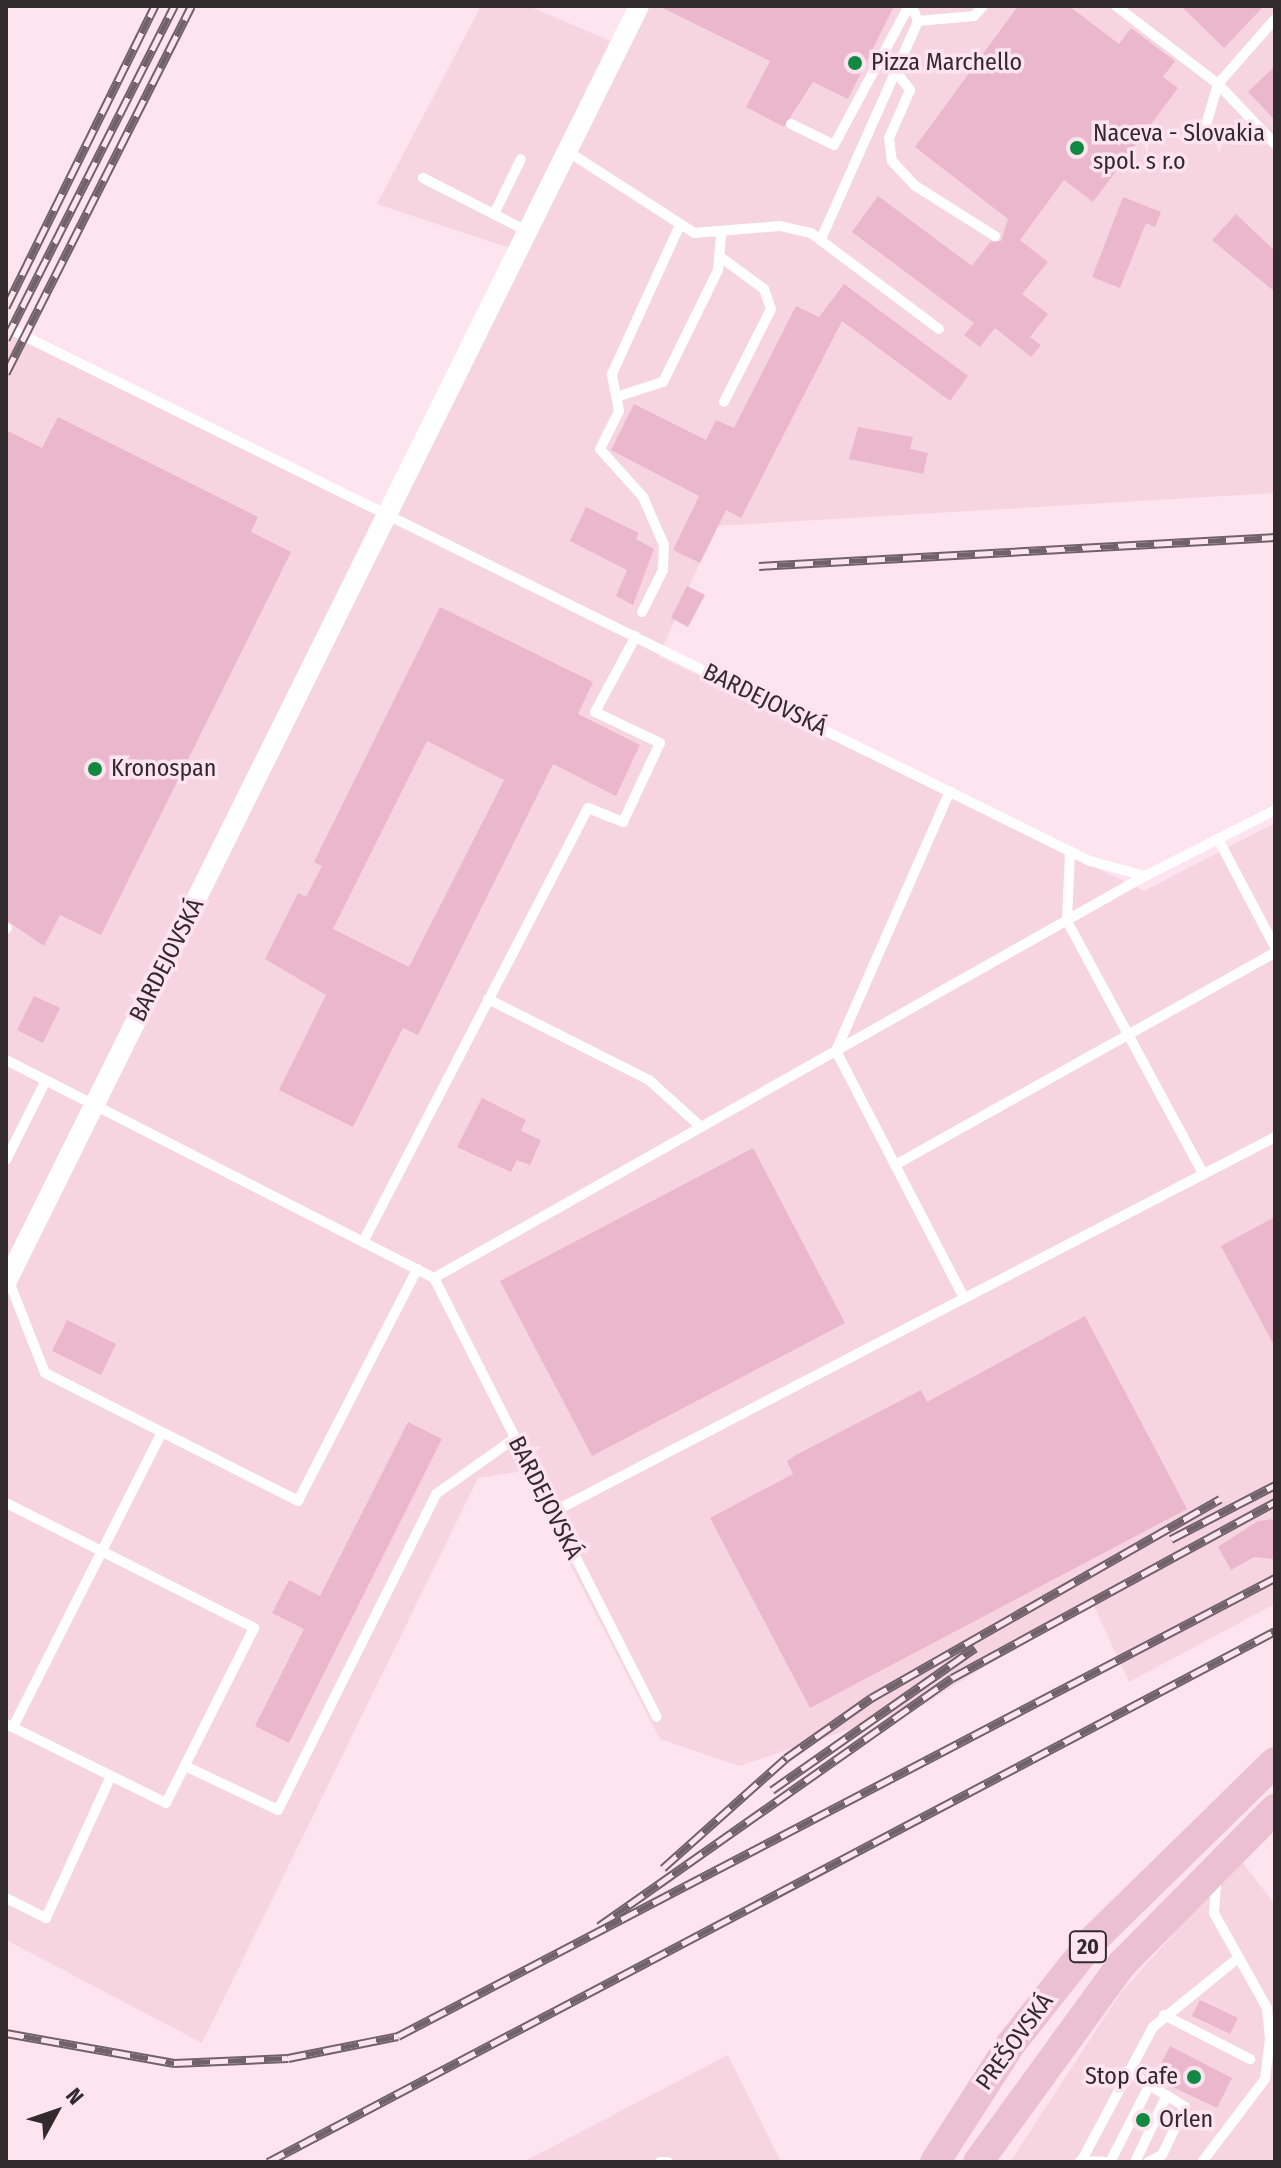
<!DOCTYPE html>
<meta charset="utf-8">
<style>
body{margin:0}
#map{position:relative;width:1281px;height:2168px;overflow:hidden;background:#fee4ee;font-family:"Fira Sans Condensed",sans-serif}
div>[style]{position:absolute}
.built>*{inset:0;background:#f6d5e1}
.building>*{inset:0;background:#ebb7cc}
.service>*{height:10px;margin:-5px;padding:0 5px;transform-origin:5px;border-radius:5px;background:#fff}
.minor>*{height:20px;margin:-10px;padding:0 10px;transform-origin:10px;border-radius:10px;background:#fff}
.primary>*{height:30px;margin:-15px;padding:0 15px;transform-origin:15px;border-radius:15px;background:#ebc0d2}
.rail>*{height:9px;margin-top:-4.5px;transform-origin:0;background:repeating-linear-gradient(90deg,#fee4ee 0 18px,#706268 0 36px);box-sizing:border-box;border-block:2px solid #706268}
.dots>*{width:22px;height:22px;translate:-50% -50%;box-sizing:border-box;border:4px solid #fee4ee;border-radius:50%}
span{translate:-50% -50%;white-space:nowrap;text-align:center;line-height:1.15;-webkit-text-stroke:7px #fee4ee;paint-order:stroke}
.shield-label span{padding:2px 6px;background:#fee4ee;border:2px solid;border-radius:6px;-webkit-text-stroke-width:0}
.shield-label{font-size:22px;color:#332a2e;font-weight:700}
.poi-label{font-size:24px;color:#332a2e}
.left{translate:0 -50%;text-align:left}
.right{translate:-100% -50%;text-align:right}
.street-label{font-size:24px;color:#332a2e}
.frame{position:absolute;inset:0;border:8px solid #332a2e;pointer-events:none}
.north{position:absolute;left:16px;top:2072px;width:80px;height:80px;-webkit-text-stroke:6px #fee4ee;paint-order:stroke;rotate:50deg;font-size:22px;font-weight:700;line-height:32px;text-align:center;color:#332a2e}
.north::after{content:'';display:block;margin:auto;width:28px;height:36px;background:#332a2e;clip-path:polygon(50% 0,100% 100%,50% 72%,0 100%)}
</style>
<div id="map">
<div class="built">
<i style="clip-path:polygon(481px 6px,528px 6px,620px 45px,640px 6px,1275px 6px,1275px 493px,716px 526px,659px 656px,1144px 891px,1275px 823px,1275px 1604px,1129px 1682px,1091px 1600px,923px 1705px,739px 1766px,660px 1739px,522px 1471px,478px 1478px,202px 2043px,6px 1940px,6px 322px,383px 512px,516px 250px,377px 204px)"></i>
<i style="clip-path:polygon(1240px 1859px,1275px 1905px,1275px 2162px,1010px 2162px,1119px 1995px)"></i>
<i style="clip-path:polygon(728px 2055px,781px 2162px,523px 2162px)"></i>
</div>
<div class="building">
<i style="clip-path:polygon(659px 6px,894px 6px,848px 99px,813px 82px,784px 127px,746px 107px,770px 61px)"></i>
<i style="clip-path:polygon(1018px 6px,1069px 6px,1119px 44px,1131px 28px,1175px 61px,1163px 77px,1178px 88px,1093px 202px,1064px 180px,1020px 240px,1048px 262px,1022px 294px,1048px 314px,1030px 337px,1041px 345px,1031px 357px,995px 328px,980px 347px,964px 335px,974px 323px,852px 232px,878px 196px,972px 266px,990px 242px,1001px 241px,1008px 219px,915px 147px)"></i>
<i style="clip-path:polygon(1181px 6px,1264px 6px,1224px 48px)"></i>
<i style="clip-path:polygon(1275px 66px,1275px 120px,1248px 92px)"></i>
<i style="clip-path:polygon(1123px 197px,1161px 212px,1155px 227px,1146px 223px,1120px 288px,1092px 277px)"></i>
<i style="clip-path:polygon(1236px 214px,1275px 251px,1275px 292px,1212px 240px)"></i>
<i style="clip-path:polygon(844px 284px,968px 376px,950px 401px,842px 321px,741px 518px,726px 510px,700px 563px,673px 550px,699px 496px,611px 450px,634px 404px,706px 440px,716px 420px,734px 428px,796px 306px,819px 317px)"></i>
<i style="clip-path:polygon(58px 417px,258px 517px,251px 532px,291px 552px,101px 935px,60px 915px,44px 946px,6px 920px,6px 430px,42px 448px)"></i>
<i style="clip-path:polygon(858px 427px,913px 437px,910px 449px,928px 453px,923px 474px,849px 459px)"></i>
<i style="clip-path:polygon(586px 507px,639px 533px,636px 539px,654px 549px,633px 605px,616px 596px,627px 570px,570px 541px)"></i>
<i style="clip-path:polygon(687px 586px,705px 595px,688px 627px,671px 618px)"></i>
<i style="clip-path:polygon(evenodd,440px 607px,593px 682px,578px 714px,640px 745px,616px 796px,553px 764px,418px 1035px,403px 1028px,353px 1127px,279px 1090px,326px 995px,265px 959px,298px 893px,306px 897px,322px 866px,314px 862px,440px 607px,427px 741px,504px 780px,409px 967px,333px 929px,427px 741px)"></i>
<i style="clip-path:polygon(34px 996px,60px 1008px,43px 1043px,17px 1030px)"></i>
<i style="clip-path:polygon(482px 1098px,526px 1120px,521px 1131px,541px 1140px,530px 1165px,517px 1160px,511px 1172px,457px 1147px)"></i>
<i style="clip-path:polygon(753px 1148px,845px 1323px,592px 1456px,500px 1281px)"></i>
<i style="clip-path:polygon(1275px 1217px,1275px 1347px,1221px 1246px)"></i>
<i style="clip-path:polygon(1085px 1316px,1187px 1509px,810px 1708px,710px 1518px,793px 1474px,787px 1461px,796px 1455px,921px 1390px,927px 1402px)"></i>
<i style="clip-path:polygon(67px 1320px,116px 1344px,101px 1375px,52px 1351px)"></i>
<i style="clip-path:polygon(408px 1422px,442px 1439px,289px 1743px,255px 1726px,304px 1629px,272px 1613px,289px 1580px,320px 1596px)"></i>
<i style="clip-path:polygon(1275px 1519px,1275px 1559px,1254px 1557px,1231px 1570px,1218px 1547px,1258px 1521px)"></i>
<i style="clip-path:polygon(1200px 2000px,1238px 2018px,1230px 2034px,1192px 2016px)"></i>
<i style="clip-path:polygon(1170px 2046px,1232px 2078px,1217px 2108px,1154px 2078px)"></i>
</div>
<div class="service">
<i style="left:1116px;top:6px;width:128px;rotate:37.4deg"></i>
<i style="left:1218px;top:84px;width:83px;rotate:46.5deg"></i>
<i style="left:918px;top:21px;width:56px;rotate:-5.1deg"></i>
<i style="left:974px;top:16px;width:13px;rotate:-48deg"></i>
<i style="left:896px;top:72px;width:23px;rotate:52deg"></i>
<i style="left:910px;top:90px;width:52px;rotate:113.6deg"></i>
<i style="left:889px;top:138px;width:23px;rotate:83deg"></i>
<i style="left:892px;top:161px;width:33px;rotate:47deg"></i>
<i style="left:914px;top:185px;width:96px;rotate:32.2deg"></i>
<i style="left:791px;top:124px;width:48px;rotate:26deg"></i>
<i style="left:834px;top:145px;width:158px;rotate:-61.7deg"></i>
<i style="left:1206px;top:125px;width:43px;rotate:-73.7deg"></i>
<i style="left:1218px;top:84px;width:86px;rotate:-48.8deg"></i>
<i style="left:567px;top:151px;width:151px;rotate:32.8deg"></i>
<i style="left:694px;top:233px;width:86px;rotate:-4.7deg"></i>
<i style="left:780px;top:226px;width:32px;rotate:13deg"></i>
<i style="left:811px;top:233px;width:160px;rotate:36.9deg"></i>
<i style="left:423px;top:178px;width:117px;rotate:27deg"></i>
<i style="left:494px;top:214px;width:61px;rotate:-63.9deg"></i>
<i style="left:821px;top:239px;width:239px;rotate:-66deg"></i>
<i style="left:918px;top:21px;width:16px;rotate:-112deg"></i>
<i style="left:719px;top:256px;width:56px;rotate:36.3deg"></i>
<i style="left:764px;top:289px;width:21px;rotate:71deg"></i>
<i style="left:771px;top:309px;width:104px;rotate:116.8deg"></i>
<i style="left:6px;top:327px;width:1208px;rotate:26.23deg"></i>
<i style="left:1090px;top:861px;width:57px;rotate:15.3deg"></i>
<i style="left:1145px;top:876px;width:146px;rotate:-26.9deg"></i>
<i style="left:616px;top:397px;width:49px;rotate:-17.7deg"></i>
<i style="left:663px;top:382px;width:125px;rotate:-63.8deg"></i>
<i style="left:718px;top:270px;width:34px;rotate:-85deg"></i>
<i style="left:642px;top:612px;width:47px;rotate:-63.4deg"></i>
<i style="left:663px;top:570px;width:25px;rotate:-88deg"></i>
<i style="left:664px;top:545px;width:52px;rotate:-113.6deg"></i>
<i style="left:643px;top:497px;width:64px;rotate:-131.9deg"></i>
<i style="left:600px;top:449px;width:42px;rotate:-63.4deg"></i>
<i style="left:619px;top:411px;width:38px;rotate:-101deg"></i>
<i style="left:612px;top:374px;width:162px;rotate:-65.5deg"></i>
<i style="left:950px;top:791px;width:284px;rotate:113.7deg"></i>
<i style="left:836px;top:1051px;width:278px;rotate:62.6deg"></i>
<i style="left:1218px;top:839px;width:122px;rotate:62.2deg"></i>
<i style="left:1070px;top:851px;width:70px;rotate:92.5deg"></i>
<i style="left:1067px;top:921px;width:287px;rotate:61.7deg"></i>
<i style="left:6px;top:929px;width:1px;rotate:-45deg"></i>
<i style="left:488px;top:999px;width:180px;rotate:26.7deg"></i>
<i style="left:649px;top:1080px;width:70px;rotate:42.1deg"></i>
<i style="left:6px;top:1060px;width:480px;rotate:27deg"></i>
<i style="left:434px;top:1278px;width:492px;rotate:63.1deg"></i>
<i style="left:6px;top:1160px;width:89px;rotate:-63.4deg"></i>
<i style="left:895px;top:1165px;width:435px;rotate:-29.2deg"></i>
<i style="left:363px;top:1242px;width:489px;rotate:-62.6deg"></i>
<i style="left:588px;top:808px;width:38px;rotate:22deg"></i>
<i style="left:623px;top:822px;width:87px;rotate:-64.9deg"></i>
<i style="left:660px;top:743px;width:72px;rotate:-154.5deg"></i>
<i style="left:595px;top:712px;width:86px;rotate:-61.7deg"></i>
<i style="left:434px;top:1278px;width:817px;rotate:-29.48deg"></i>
<i style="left:8px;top:1279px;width:101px;rotate:68.5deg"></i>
<i style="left:45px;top:1373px;width:284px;rotate:26.8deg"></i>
<i style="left:298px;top:1501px;width:261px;rotate:-62.8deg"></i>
<i style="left:6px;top:1503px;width:278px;rotate:26.7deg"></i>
<i style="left:254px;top:1628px;width:196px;rotate:116.7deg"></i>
<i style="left:166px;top:1803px;width:178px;rotate:-153.7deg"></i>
<i style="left:553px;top:1512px;width:814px;rotate:-27.45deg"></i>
<i style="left:13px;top:1727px;width:330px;rotate:-63.2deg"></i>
<i style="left:185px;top:1766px;width:103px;rotate:25.3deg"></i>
<i style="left:278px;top:1810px;width:353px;rotate:-63.4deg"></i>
<i style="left:436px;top:1494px;width:97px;rotate:-35.3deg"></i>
<i style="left:6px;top:1898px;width:45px;rotate:26.6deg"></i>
<i style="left:46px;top:1918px;width:156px;rotate:-65.4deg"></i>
<i style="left:1164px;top:2015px;width:97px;rotate:27.1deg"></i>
<i style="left:1127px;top:2071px;width:68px;rotate:31.8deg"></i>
<i style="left:1185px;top:2107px;width:53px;rotate:115.6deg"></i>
<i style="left:1162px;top:2155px;width:16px;rotate:153deg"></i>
<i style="left:1083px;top:2158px;width:149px;rotate:-61.9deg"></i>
<i style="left:1153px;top:2027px;width:109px;rotate:-39.1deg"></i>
<i style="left:1080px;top:2161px;width:24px;rotate:2deg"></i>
<i style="left:660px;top:2162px;width:8px"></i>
<i style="left:1110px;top:2162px;width:83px;rotate:-62.8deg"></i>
<i style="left:1135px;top:2162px;width:72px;rotate:-64.5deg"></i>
<i style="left:1202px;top:2162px;width:104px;rotate:-52.8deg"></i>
<i style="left:1265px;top:2079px;width:41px;rotate:-83deg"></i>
<i style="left:1270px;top:2038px;width:30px;rotate:-96deg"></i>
<i style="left:1267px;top:2008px;width:109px;rotate:-119.2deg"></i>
<i style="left:1214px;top:1913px;width:32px;rotate:-86deg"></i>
</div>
<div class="minor">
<i style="left:6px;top:1283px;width:1425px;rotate:-63.63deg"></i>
</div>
<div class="primary">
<i style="left:935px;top:2162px;width:139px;rotate:-57.3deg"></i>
<i style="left:1010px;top:2045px;width:135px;rotate:-51.6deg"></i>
<i style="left:1094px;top:1939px;width:253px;rotate:-44.4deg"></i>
<i style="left:978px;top:2162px;width:245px;rotate:-54deg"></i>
<i style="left:1122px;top:1964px;width:218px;rotate:-45.4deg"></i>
</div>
<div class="rail">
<i style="left:6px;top:307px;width:336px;rotate:-63.7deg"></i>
<i style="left:6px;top:339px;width:373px;rotate:-63.2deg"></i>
<i style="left:6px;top:373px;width:411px;rotate:-63.2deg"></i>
<i style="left:759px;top:566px;width:517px;rotate:-3.22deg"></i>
<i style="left:1171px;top:1539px;width:117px;rotate:-27.4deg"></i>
<i style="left:772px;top:1790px;width:248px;rotate:-35deg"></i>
<i style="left:663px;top:1868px;width:165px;rotate:-41.8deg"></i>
<i style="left:786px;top:1758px;width:104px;rotate:-35.2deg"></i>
<i style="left:871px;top:1698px;width:402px;rotate:-29.7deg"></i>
<i style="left:599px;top:1926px;width:431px;rotate:-35.1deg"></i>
<i style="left:952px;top:1678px;width:368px;rotate:-28.6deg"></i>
<i style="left:6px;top:2033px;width:171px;rotate:10.1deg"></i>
<i style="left:174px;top:2063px;width:114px;rotate:-2.5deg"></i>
<i style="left:288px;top:2058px;width:112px;rotate:-11.3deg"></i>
<i style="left:398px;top:2036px;width:989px;rotate:-27.58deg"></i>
<i style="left:268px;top:2162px;width:1138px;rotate:-27.8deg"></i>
</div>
<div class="dots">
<i style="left:855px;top:63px;background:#108943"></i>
<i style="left:1077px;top:148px;background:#108943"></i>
<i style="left:95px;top:769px;background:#108943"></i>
<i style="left:1194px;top:2077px;background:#108943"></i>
<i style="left:1143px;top:2120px;background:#108943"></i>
</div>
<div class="shield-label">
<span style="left:1088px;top:1947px">20</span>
</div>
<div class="poi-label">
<span class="left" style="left:871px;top:63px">Pizza Marchello</span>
<span class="left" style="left:1093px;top:148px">Naceva - Slovakia<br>spol. s r.o</span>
<span class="left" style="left:111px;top:769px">Kronospan</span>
<span class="right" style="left:1178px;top:2077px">Stop Cafe</span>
<span class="left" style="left:1159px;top:2120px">Orlen</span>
</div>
<div class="street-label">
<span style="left:765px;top:700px;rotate:26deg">BARDEJOVSKÁ</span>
<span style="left:167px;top:960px;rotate:-63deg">BARDEJOVSKÁ</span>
<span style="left:545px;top:1498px;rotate:63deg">BARDEJOVSKÁ</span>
<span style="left:1015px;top:2042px;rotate:-54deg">PREŠOVSKÁ</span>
</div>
<div class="frame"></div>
<div class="north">N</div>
</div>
